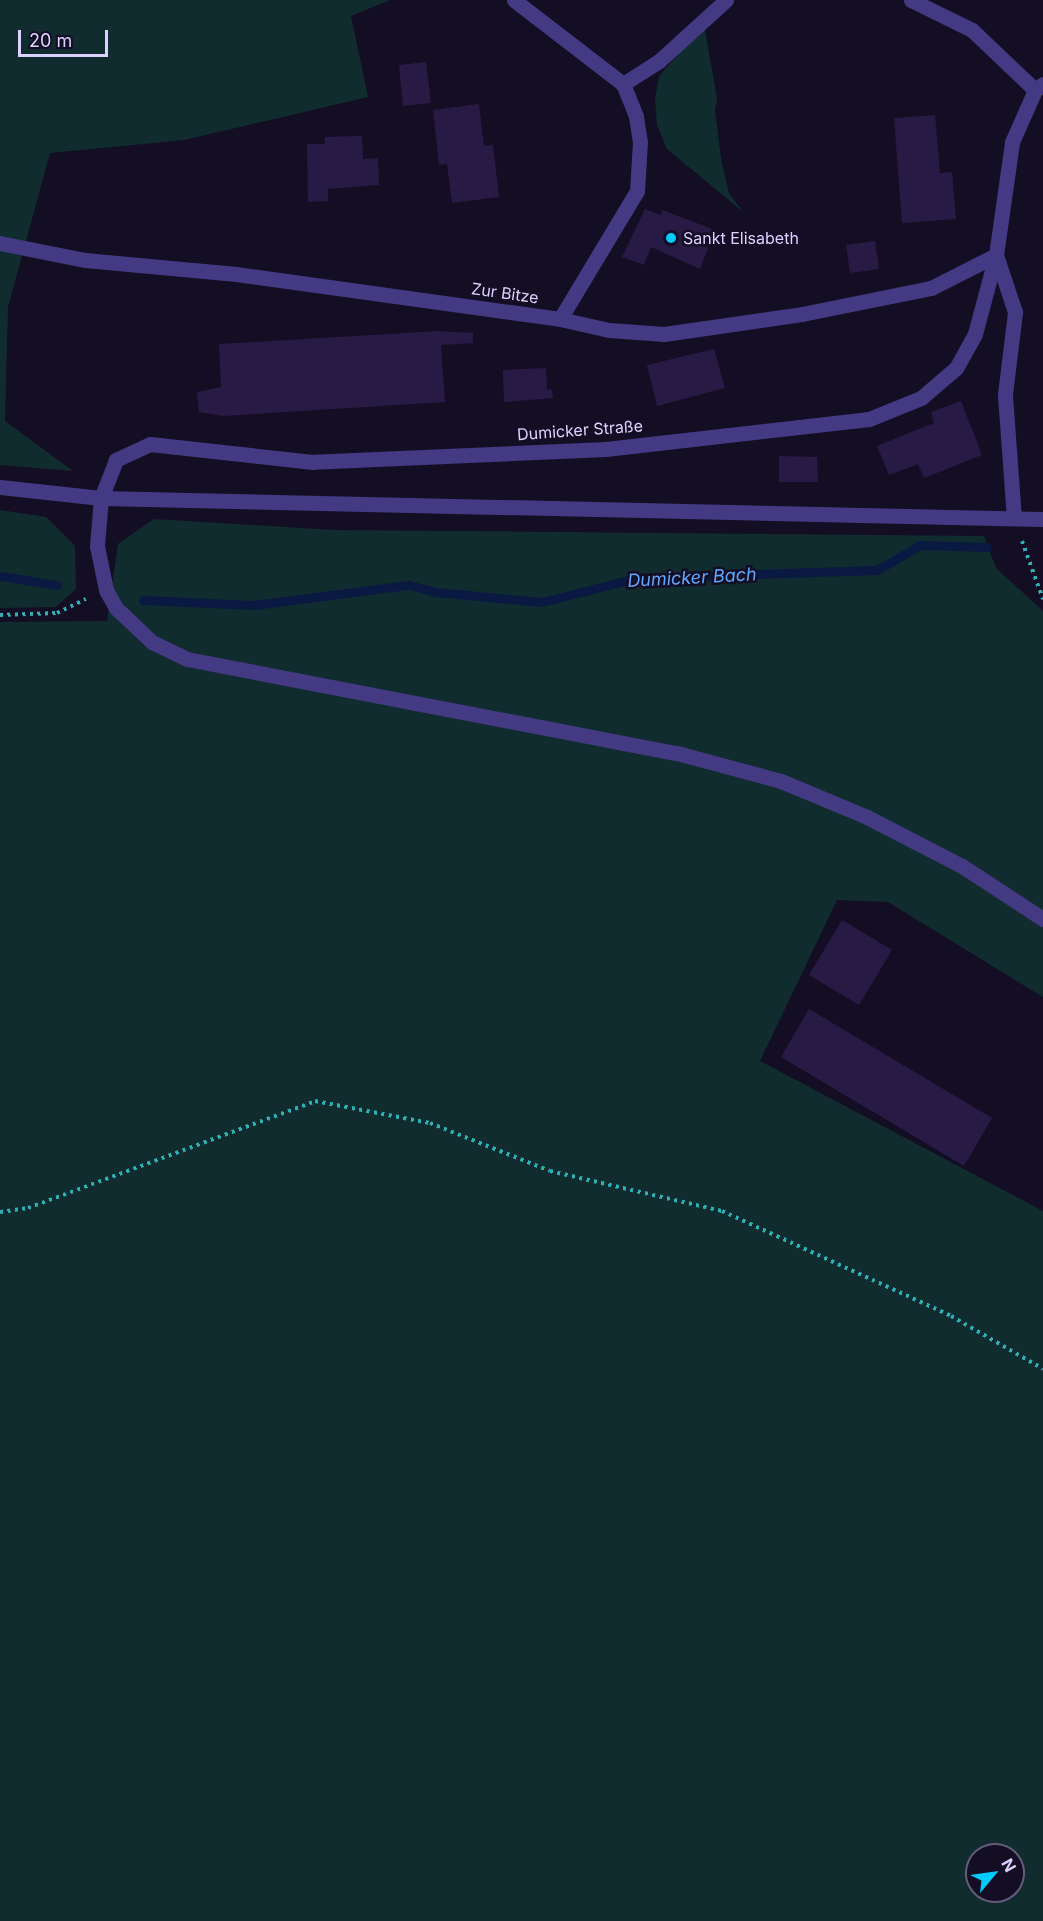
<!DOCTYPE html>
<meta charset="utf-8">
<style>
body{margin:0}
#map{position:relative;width:1043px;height:1921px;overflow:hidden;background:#140e24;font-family:Inter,sans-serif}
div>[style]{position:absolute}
.green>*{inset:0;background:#112c2e}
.stream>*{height:9px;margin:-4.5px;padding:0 4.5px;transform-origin:4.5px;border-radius:4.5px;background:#0a1941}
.building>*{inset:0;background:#271b45}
.path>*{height:4px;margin-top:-2px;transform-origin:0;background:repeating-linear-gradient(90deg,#2fb0b5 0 3px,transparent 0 7.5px)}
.minor>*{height:15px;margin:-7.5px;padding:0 7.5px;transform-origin:7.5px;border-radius:7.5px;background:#433a83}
.tertiary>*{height:15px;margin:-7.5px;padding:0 7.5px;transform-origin:7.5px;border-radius:7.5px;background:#433a83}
.dots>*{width:16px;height:16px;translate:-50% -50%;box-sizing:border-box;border:3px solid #140e24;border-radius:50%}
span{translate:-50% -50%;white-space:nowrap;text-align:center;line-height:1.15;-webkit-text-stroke:5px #140e24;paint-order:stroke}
.poi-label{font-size:16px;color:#dbd2ff}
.left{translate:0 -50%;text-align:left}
.street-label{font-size:16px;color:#dbd2ff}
.water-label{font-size:18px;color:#60a6fe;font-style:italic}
.north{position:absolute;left:965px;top:1843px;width:60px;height:60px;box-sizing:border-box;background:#140e24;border:2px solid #645c7c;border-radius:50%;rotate:61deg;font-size:16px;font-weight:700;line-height:24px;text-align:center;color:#dbd2ff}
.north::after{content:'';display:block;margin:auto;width:21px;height:27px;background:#02cafb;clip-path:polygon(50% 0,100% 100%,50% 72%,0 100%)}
.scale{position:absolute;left:18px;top:30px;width:90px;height:27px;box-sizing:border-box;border:3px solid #dbd2ff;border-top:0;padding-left:8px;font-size:18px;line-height:21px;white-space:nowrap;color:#dbd2ff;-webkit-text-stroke:4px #140e24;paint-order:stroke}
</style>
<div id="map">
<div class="green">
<i style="clip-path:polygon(0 0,390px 0,351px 16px,368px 97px,184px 140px,50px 153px,8px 307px,5px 421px,73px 471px,0 465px)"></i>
<i style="clip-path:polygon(705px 30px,717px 99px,715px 110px,721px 159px,729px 193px,743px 212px,667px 149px,657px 125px,655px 99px,659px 76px,691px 40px)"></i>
<i style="clip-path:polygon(0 510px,46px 517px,75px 546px,76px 589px,56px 607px,0 608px)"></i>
<i style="clip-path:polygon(evenodd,154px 519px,334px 530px,984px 536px,996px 568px,1043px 611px,1043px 997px,888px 902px,837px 900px,760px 1061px,1043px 1211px,1043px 1921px,0 1921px,0 622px,107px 621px,118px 544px,154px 519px,977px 1855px,1013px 1855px,1013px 1891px,977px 1891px,977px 1855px)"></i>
</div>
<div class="stream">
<i style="left:0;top:576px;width:58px;rotate:9deg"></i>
<i style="left:143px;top:600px;width:111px;rotate:2.6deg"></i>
<i style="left:254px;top:605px;width:156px;rotate:-7.4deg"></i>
<i style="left:409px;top:585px;width:28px;rotate:15deg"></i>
<i style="left:436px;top:592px;width:106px;rotate:5.4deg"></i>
<i style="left:542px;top:602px;width:97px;rotate:-14.3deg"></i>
<i style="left:636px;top:578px;width:241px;rotate:-1.9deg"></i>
<i style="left:877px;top:570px;width:50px;rotate:-30.2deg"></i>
<i style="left:920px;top:545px;width:67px;rotate:1.7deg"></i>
</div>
<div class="building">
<i style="clip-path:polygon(426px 62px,431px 103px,403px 106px,399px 65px)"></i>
<i style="clip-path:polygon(479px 104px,484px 146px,493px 145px,499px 197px,452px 203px,447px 164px,439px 165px,433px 110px)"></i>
<i style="clip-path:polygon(935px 115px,940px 173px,952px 172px,956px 219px,902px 223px,894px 118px)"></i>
<i style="clip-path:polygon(362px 136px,363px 159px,378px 158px,379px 185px,328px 189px,328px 201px,308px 202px,307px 144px,325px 144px,325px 137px)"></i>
<i style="clip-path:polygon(645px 209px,661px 215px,662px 210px,715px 230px,700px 269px,651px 247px,644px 265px,622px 257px)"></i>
<i style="clip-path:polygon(875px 241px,879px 269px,850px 273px,846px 245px)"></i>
<i style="clip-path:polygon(439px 331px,473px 333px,473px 343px,441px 345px,445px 402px,223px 416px,199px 412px,197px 392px,221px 387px,219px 344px)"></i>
<i style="clip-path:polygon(714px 349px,725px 388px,657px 406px,647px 365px)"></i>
<i style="clip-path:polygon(546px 368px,547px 390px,552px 389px,553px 398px,504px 402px,503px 370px)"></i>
<i style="clip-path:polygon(961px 401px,982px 455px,924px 478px,918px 464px,889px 475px,877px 446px,934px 423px,931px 412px)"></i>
<i style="clip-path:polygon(779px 456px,817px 457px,818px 482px,779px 482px)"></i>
<i style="clip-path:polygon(842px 920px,892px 950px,859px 1005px,809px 975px)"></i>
<i style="clip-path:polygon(809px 1009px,992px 1118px,964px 1166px,781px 1057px)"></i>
</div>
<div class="path">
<i style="left:1022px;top:541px;width:62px;rotate:70.1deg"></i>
<i style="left:0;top:615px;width:57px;rotate:-2deg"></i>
<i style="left:57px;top:613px;width:32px;rotate:-26deg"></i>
<i style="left:0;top:1212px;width:28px;rotate:-8deg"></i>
<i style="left:28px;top:1208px;width:306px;rotate:-20.4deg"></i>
<i style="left:315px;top:1101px;width:117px;rotate:10.8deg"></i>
<i style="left:430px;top:1123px;width:129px;rotate:21.8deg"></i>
<i style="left:550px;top:1171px;width:177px;rotate:13.1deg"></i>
<i style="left:722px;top:1211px;width:252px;rotate:24.6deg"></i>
<i style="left:951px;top:1316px;width:106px;rotate:29.9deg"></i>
</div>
<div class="minor">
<i style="left:514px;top:0;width:138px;rotate:37.6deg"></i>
<i style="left:623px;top:84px;width:43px;rotate:-32.6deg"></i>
<i style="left:659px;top:61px;width:91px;rotate:-42.3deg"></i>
<i style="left:911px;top:0;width:68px;rotate:26.2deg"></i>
<i style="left:972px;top:30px;width:87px;rotate:43.6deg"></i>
<i style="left:0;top:243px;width:87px;rotate:11.3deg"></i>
<i style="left:85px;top:260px;width:152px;rotate:5.3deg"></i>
<i style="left:236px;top:274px;width:327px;rotate:7.9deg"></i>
<i style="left:560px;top:319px;width:50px;rotate:12.7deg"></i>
<i style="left:609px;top:330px;width:55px;rotate:4.2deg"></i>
<i style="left:664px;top:334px;width:139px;rotate:-8.2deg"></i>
<i style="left:802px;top:314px;width:132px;rotate:-11.4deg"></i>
<i style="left:931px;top:288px;width:73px;rotate:-26.9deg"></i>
<i style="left:996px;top:255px;width:82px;rotate:104.9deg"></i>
<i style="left:975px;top:334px;width:39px;rotate:119deg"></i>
<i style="left:956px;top:368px;width:46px;rotate:139.4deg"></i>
<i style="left:921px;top:398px;width:56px;rotate:158deg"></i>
<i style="left:869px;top:419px;width:265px;rotate:173.5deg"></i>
<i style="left:606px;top:449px;width:293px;rotate:177.5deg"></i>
<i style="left:313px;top:462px;width:164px;rotate:-173.7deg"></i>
<i style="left:150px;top:444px;width:38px;rotate:155deg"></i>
<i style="left:116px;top:460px;width:41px;rotate:111.5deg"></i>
<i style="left:101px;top:498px;width:48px;rotate:94.8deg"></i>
<i style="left:97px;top:546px;width:45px;rotate:78.4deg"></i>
<i style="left:106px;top:590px;width:21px;rotate:61deg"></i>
<i style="left:116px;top:608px;width:50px;rotate:43.4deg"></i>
<i style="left:152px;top:642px;width:39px;rotate:26deg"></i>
<i style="left:187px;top:659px;width:499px;rotate:10.9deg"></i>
<i style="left:677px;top:753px;width:108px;rotate:15.1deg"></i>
<i style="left:781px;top:781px;width:93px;rotate:22.7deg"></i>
<i style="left:867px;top:817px;width:107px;rotate:27.3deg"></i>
<i style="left:962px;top:866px;width:97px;rotate:33.2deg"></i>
<i style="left:560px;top:319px;width:149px;rotate:-59deg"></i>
<i style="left:637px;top:191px;width:49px;rotate:-86.5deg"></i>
<i style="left:640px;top:142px;width:26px;rotate:-99deg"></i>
<i style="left:636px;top:116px;width:35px;rotate:-112deg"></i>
<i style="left:1014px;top:518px;width:124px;rotate:-94.2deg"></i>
<i style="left:1005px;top:394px;width:83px;rotate:-83deg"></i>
<i style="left:1015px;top:312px;width:60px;rotate:-108.4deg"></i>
<i style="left:996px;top:255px;width:114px;rotate:-81.9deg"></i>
<i style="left:1012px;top:142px;width:57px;rotate:-66.1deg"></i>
<i style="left:1035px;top:90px;width:10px;rotate:-37deg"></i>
</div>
<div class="tertiary">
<i style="left:0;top:487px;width:102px;rotate:6.2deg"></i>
<i style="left:101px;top:498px;width:942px;rotate:1.28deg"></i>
</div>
<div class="dots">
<i style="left:671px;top:238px;background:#02cafb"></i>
</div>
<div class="poi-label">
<span class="left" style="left:683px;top:238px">Sankt Elisabeth</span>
</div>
<div class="street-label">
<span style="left:505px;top:293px;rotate:8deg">Zur Bitze</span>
<span style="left:580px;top:430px;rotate:-4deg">Dumicker Straße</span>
</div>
<div class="water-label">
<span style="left:692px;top:578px;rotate:-3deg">Dumicker Bach</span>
</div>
<div class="north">N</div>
<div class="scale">20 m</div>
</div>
